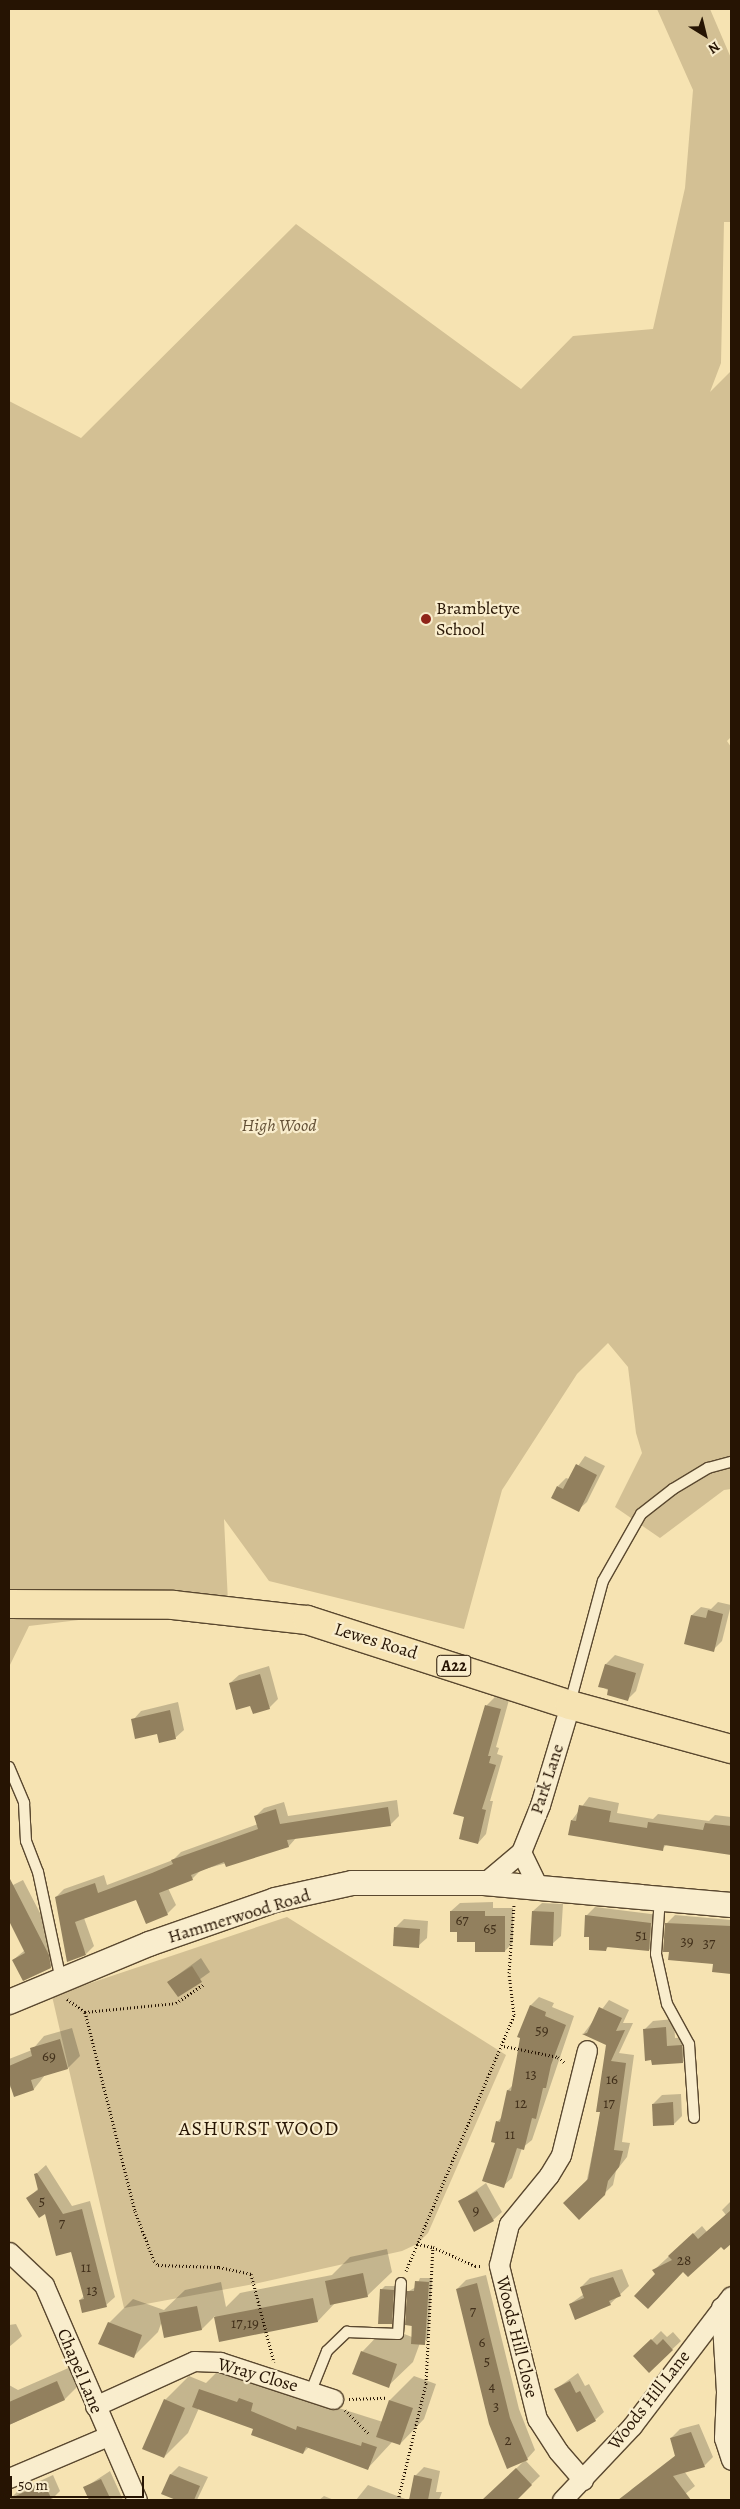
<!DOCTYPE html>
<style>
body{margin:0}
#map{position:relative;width:740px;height:2509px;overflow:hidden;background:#f6e3b2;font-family:Alegreya,serif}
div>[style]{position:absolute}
.green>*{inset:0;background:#d3c094}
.shadow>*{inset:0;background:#0003}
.building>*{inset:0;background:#92805e}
.path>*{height:3px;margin-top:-1.5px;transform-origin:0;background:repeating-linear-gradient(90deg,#261403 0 1px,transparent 0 3.5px)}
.roads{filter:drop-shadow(1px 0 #5a482f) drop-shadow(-1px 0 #5a482f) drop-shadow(0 1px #5a482f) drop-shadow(0 -1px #5a482f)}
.service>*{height:10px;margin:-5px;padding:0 5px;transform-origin:5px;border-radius:5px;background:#f9edcd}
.minor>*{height:19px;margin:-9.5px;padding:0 9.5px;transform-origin:9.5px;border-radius:9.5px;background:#f9edcd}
.tertiary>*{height:24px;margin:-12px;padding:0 12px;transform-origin:12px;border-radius:12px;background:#f9edcd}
.trunk>*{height:28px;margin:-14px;padding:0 14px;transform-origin:14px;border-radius:14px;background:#f6e3b2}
.dots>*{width:14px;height:14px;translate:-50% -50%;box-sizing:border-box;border:2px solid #f9edcd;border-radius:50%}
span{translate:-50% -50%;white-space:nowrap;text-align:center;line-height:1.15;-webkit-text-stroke:4.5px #f9edcd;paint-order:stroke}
.number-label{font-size:15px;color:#412f1a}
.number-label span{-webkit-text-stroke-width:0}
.shield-label span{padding:1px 4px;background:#f9edcd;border:1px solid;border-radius:4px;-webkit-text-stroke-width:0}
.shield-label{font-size:16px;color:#261403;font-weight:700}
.poi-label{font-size:18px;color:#261403}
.left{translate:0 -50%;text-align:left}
.park-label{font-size:18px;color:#635036;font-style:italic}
.street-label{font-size:18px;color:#261403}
.quarter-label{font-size:20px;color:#261403;letter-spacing:1px}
.frame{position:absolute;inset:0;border:10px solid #261403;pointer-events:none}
.north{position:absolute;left:680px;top:10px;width:50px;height:50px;-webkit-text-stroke:4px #f9edcd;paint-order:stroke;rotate:144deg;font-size:14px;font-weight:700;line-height:20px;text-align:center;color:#261403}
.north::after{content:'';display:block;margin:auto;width:18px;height:22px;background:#261403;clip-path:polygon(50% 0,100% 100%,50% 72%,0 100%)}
.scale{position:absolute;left:10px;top:2476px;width:134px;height:22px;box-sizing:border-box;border:2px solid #261403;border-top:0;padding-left:6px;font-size:15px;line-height:18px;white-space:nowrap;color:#261403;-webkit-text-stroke:4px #f9edcd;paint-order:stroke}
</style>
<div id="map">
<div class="green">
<i style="clip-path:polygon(657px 9px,710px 9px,731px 58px,731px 222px,724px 222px,721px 363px,710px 392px,731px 371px,731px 737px,727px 741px,731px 747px,731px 1489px,724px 1490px,660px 1538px,615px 1507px,642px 1453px,636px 1433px,628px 1367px,608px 1343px,577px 1374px,502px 1490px,464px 1629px,269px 1581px,224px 1519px,228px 1602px,29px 1626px,9px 1667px,9px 401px,81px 438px,296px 224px,521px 389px,573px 336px,653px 329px,685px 188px,693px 90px)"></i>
<i style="clip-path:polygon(287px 1917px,506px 2055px,428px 2233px,417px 2244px,402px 2251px,254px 2284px,124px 2308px,52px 1996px)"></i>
</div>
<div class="shadow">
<i style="clip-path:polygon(585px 1456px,605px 1466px,587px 1502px,578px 1510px,558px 1486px,566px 1478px,569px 1479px)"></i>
<i style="clip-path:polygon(718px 1602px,731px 1605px,722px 1641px,713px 1650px,685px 1643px,692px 1615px,701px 1607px,711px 1609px)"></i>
<i style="clip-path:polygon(615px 1655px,644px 1664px,636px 1691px,627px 1700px,600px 1686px,606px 1664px)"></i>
<i style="clip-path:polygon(269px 1666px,278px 1699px,269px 1708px,230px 1683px,239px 1675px)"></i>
<i style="clip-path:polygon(495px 1697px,509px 1700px,496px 1747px,499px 1748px,497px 1754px,503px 1756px,490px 1801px,493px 1801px,486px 1834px,478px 1843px,465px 1816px,455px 1814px,487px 1705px)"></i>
<i style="clip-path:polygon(178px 1702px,184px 1730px,175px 1738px,133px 1720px,141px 1711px)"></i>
<i style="clip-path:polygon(589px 1797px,619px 1803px,617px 1813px,653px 1819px,658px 1814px,709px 1821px,715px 1815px,731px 1817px,731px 1854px,667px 1844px,662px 1849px,572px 1820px)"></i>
<i style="clip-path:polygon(397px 1800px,399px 1816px,390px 1825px,297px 1837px,289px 1846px,201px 1870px,192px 1879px,168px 1888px,176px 1905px,167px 1914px,137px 1898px,84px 1918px,94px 1946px,86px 1954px,56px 1897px,64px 1889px,104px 1875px,107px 1885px,173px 1860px,181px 1852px,258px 1824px,256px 1816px,264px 1808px,284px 1802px,288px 1816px)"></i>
<i style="clip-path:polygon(23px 1880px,57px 1946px,59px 1958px,51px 1967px,13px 1960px,25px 1950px,9px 1918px,9px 1887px)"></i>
<i style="clip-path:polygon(493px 1902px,493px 1908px,513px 1908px,513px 1942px,505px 1951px,458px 1931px,451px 1911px,460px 1903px)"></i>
<i style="clip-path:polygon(542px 1903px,563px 1904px,561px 1936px,552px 1944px,533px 1911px)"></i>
<i style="clip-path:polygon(595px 1907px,659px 1915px,658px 1941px,649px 1950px,609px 1946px,606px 1949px,590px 1936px,586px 1916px)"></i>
<i style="clip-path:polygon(675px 1915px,731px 1920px,731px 1973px,714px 1971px,714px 1962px,670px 1951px,666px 1924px)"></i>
<i style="clip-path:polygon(404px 1919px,428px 1921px,427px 1938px,418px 1946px,395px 1928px)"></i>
<i style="clip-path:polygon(201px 1958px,210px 1972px,178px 1995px,168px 1982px)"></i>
<i style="clip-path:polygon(539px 1997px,554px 2003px,552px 2007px,574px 2016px,532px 2140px,522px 2148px,512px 2178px,503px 2186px,497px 2122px,502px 2117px,508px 2090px,513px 2085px,531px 2005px)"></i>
<i style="clip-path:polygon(609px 2000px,629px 2010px,623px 2023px,633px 2023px,619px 2053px,634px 2055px,622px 2142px,630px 2143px,627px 2157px,616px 2171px,613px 2185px,579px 2218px,601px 2111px,607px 2044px,584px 2033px)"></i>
<i style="clip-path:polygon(674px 2019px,675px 2038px,690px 2037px,692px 2053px,683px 2062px,644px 2030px,653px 2021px)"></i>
<i style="clip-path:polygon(72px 2028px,80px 2056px,68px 2068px,45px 2075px,34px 2089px,15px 2096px,12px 2087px,9px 2088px,9px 2059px,32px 2050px,44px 2036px)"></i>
<i style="clip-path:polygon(681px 2094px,682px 2116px,674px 2124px,653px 2104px,662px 2095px)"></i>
<i style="clip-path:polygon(46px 2165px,72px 2206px,90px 2201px,115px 2297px,106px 2305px,80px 2300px,84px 2296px,72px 2250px,46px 2212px,28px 2198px,39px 2188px,36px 2174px)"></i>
<i style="clip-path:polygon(486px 2183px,502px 2212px,493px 2220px,459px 2202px)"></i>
<i style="clip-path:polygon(731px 2201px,731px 2242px,724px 2248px,721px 2245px,683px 2271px,656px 2274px,654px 2270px,702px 2226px,707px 2232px,726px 2215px,722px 2210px)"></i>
<i style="clip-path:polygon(387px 2249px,392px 2272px,367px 2296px,336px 2302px,318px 2321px,220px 2340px,215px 2316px,202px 2329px,165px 2337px,162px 2321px,158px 2332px,134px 2356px,109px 2323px,133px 2299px,164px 2310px,185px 2290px,221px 2282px,226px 2307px,240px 2293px,332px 2275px,350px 2257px)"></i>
<i style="clip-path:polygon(622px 2269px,629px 2286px,610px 2304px,570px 2304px,584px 2294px,581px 2287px,590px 2278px)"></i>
<i style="clip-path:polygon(486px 2275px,519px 2409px,535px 2450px,527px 2459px,490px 2423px,457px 2289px,466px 2280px)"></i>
<i style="clip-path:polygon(420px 2278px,432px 2278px,428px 2339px,420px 2343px,413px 2362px,388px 2386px,362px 2352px,386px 2327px,412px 2337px,409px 2291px,416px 2287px)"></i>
<i style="clip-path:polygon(385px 2286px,397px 2286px,395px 2319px,391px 2323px,381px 2290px)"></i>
<i style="clip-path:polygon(16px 2324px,22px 2336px,9px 2347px,9px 2325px)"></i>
<i style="clip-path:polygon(661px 2331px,667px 2337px,673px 2332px,681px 2341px,649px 2371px,635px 2356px)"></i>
<i style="clip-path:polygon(224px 2365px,319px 2406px,323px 2403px,383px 2422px,390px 2400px,414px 2376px,436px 2384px,424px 2419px,400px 2444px,393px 2441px,368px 2468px,309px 2447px,303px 2453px,254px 2428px,199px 2408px,188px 2433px,164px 2457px,165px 2400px,189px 2376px,206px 2383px)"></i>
<i style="clip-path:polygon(73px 2366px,81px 2383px,65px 2399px,9px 2425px,9px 2385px,18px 2390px)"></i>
<i style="clip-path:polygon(578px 2373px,585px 2386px,589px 2384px,604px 2412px,595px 2420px,556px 2389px)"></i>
<i style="clip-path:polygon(699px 2424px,713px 2457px,704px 2466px,684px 2471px,695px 2486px,678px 2500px,624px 2500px,632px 2489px,676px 2455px,671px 2438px,680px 2429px)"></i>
<i style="clip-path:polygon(525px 2460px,540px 2476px,515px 2500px,487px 2500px,493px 2498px,490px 2494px)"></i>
<i style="clip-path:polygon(179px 2466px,208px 2477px,197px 2500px,179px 2500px,163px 2494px,171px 2474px)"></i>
<i style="clip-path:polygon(424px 2467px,440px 2471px,436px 2492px,442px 2492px,439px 2500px,410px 2500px,415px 2476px)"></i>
<i style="clip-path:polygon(110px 2471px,123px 2500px,90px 2500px,84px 2488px)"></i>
<i style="clip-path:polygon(53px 2475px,60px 2491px,52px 2499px,9px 2500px,18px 2491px)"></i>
<i style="clip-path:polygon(368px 2485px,408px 2500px,356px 2500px)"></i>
<i style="clip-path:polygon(324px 2496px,334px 2500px,319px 2500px)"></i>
</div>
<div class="building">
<i style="clip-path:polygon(576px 1464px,597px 1475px,579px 1512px,551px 1498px,557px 1486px,563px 1489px)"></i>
<i style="clip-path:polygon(708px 1610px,723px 1614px,714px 1652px,684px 1644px,691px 1615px,706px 1618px)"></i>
<i style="clip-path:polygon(605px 1664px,636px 1673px,628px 1701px,607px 1695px,608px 1689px,598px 1687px)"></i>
<i style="clip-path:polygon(260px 1674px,270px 1709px,253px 1714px,250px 1706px,236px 1710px,229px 1683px)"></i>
<i style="clip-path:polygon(485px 1705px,501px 1709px,488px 1756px,491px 1756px,489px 1763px,496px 1765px,482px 1809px,486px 1810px,478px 1844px,459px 1839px,464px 1817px,453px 1814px)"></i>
<i style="clip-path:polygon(170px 1710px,176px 1739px,159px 1743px,157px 1734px,135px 1739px,131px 1719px)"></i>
<i style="clip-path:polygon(579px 1805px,611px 1811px,609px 1822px,647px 1828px,648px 1822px,703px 1830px,705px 1823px,731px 1826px,731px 1855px,664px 1845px,663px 1851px,568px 1835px,571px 1820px,576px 1821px)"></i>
<i style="clip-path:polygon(388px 1807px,391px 1826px,287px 1840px,289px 1847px,226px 1867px,224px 1862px,191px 1875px,193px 1880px,159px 1893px,168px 1915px,146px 1924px,136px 1900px,75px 1922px,86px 1955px,67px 1962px,55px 1897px,95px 1883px,98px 1893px,152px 1873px,173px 1864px,171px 1860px,258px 1829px,254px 1816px,276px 1809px,280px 1824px)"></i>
<i style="clip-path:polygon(9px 1877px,49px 1955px,51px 1968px,23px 1981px,12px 1960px,25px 1953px,9px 1921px)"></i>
<i style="clip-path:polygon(450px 1911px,485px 1911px,485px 1916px,505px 1916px,505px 1952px,475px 1952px,475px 1942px,457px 1942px,457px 1932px,450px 1932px)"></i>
<i style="clip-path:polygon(532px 1911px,554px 1912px,553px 1946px,530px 1945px)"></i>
<i style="clip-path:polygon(585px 1915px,651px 1923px,649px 1951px,607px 1947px,606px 1951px,589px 1950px,589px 1937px,584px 1937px)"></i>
<i style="clip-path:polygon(665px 1923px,731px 1926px,731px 1974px,712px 1972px,713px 1964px,668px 1960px,669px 1952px,663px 1952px)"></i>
<i style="clip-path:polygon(394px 1927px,420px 1929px,419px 1948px,393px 1946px)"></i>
<i style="clip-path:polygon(192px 1966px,202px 1982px,178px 1997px,167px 1982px)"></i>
<i style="clip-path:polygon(530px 2005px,546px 2012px,545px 2016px,566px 2025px,551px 2065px,546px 2088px,543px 2088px,536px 2119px,532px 2118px,524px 2150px,517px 2148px,504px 2188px,482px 2181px,495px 2143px,491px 2142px,496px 2121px,500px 2122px,507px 2090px,511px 2091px,520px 2038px,517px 2037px)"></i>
<i style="clip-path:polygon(599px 2007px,622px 2018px,616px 2031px,625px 2030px,611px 2061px,626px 2063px,614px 2150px,623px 2151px,619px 2167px,608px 2181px,605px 2195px,579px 2220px,563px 2203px,588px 2179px,600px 2112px,596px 2112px,606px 2045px,582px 2034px,587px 2033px)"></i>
<i style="clip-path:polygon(666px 2027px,667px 2046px,682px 2045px,683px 2063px,652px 2065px,651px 2060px,645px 2061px,643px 2029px)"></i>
<i style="clip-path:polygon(60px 2039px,68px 2069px,31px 2080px,34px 2090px,14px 2097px,9px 2082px,9px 2066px,32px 2056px,30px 2048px)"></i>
<i style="clip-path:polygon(673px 2102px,674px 2125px,653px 2126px,652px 2104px)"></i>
<i style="clip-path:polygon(37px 2173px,63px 2214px,82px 2209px,107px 2307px,82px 2313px,79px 2300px,84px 2299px,71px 2252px,56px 2256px,45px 2214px,39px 2218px,26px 2198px,38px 2190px,34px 2174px)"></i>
<i style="clip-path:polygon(477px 2191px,494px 2221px,474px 2232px,458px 2201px)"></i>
<i style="clip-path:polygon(731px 2210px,731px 2244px,724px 2250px,721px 2247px,688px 2277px,683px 2272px,648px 2309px,634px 2296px,655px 2274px,652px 2270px,672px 2260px,668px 2256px,693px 2233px,698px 2239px)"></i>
<i style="clip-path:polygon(363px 2273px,368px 2297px,330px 2305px,325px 2281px)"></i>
<i style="clip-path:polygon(613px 2277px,621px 2296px,609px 2301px,611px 2305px,575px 2320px,569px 2304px,584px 2298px,580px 2287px)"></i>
<i style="clip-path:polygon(415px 2281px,429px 2282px,425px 2345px,411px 2344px,412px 2326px,405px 2325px,407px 2291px,414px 2291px)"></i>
<i style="clip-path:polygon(477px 2283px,510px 2418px,528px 2460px,507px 2469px,489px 2424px,456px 2289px)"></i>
<i style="clip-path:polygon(380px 2289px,394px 2290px,392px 2324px,378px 2324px)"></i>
<i style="clip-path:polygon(313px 2298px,318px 2322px,219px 2342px,214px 2317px)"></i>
<i style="clip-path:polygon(197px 2306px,202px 2330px,164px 2338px,159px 2313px)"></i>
<i style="clip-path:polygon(108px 2322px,142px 2335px,134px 2358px,98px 2344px)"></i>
<i style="clip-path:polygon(651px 2339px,657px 2345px,663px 2339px,673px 2350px,649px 2373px,633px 2356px)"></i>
<i style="clip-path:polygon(361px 2351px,397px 2364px,389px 2388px,352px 2374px)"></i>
<i style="clip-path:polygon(57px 2381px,65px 2400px,9px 2425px,9px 2402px)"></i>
<i style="clip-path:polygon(570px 2381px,576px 2393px,580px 2391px,596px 2421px,577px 2432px,554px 2389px)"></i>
<i style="clip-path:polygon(199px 2389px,237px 2402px,239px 2398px,253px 2403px,251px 2411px,296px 2430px,297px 2426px,361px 2446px,362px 2442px,377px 2447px,368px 2470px,306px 2447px,303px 2454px,251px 2435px,253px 2429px,192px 2407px)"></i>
<i style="clip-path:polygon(164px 2399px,185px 2408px,164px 2458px,142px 2449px)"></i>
<i style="clip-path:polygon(389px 2400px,413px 2408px,400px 2445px,376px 2437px)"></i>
<i style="clip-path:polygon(691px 2432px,705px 2467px,673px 2476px,691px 2500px,618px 2500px,675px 2456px,670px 2438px)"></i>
<i style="clip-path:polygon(516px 2468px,532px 2485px,517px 2500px,482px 2500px)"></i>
<i style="clip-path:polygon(170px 2474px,200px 2486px,194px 2500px,176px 2500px,161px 2494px)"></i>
<i style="clip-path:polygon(414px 2475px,432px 2479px,428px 2500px,409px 2500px)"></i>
<i style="clip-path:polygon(101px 2479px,111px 2500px,89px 2500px,83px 2487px)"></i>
<i style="clip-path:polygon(44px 2483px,52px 2500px,9px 2500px,9px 2499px)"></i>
</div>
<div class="path">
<i style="left:67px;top:1999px;width:22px;rotate:36deg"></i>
<i style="left:85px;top:2012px;width:205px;rotate:75.9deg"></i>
<i style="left:135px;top:2211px;width:53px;rotate:69.2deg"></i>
<i style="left:154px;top:2261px;width:6px;rotate:45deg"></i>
<i style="left:158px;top:2265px;width:61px;rotate:1.9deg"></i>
<i style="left:219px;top:2267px;width:33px;rotate:12deg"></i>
<i style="left:251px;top:2274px;width:91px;rotate:75.4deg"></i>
<i style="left:85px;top:2012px;width:91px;rotate:-5.6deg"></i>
<i style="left:176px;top:2003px;width:34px;rotate:-34deg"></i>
<i style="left:504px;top:2046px;width:55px;rotate:11.5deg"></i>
<i style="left:558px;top:2057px;width:9px;rotate:41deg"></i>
<i style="left:417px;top:2244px;width:16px;rotate:11deg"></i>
<i style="left:433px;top:2247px;width:46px;rotate:24.3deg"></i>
<i style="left:475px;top:2266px;width:7px"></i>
<i style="left:406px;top:2271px;width:278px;rotate:-67.1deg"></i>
<i style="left:514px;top:2015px;width:42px;rotate:-96.8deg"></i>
<i style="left:509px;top:1973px;width:68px;rotate:-85.8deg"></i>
<i style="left:349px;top:2399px;width:37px;rotate:-2deg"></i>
<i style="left:345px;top:2410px;width:34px;rotate:45deg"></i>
<i style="left:398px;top:2500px;width:120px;rotate:-76.5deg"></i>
<i style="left:426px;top:2383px;width:136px;rotate:-87.1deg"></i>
</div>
<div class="roads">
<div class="service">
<i style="left:570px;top:1703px;width:126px;rotate:-74.9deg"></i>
<i style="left:603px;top:1581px;width:77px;rotate:-60.4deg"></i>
<i style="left:641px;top:1514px;width:41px;rotate:-38deg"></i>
<i style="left:673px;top:1489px;width:41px;rotate:-31deg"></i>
<i style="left:708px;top:1468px;width:24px;rotate:-15deg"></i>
<i style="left:9px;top:1767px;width:39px;rotate:67deg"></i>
<i style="left:24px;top:1803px;width:38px;rotate:87deg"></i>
<i style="left:26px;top:1841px;width:33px;rotate:69deg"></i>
<i style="left:38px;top:1872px;width:110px;rotate:78deg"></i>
<i style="left:660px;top:1898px;width:56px;rotate:94.1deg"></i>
<i style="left:656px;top:1954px;width:51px;rotate:77.6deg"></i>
<i style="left:667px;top:2004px;width:46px;rotate:61.2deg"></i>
<i style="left:689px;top:2044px;width:74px;rotate:86.1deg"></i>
<i style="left:311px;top:2391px;width:43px;rotate:-68.2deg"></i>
<i style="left:327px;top:2351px;width:28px;rotate:-44deg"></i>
<i style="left:347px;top:2332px;width:51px;rotate:2.2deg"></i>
<i style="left:398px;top:2334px;width:51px;rotate:-86.6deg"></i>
</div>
<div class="minor">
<i style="left:521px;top:1852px;width:51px;rotate:-68deg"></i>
<i style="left:540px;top:1805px;width:104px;rotate:-73.3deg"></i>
<i style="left:484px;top:1883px;width:48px;rotate:-40deg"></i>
<i style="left:521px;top:1852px;width:39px;rotate:64deg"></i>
<i style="left:9px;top:2252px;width:48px;rotate:43.3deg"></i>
<i style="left:44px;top:2285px;width:234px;rotate:66.6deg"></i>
<i style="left:721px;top:2307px;width:85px;rotate:86.6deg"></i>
<i style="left:726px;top:2392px;width:46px;rotate:92.5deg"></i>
<i style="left:724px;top:2438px;width:23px;rotate:72deg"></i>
<i style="left:95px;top:2406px;width:109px;rotate:-24.4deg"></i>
<i style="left:194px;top:2361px;width:26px;rotate:2deg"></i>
<i style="left:220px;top:2362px;width:119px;rotate:18.1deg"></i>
<i style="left:9px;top:2478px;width:108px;rotate:-23deg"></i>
<i style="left:583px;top:2480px;width:38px;rotate:-131deg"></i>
<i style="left:558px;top:2451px;width:38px;rotate:-123deg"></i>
<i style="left:537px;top:2419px;width:159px;rotate:-103.9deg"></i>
<i style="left:499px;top:2265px;width:42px;rotate:-76.3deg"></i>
<i style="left:509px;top:2224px;width:63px;rotate:-50.8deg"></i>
<i style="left:549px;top:2175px;width:23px;rotate:-59deg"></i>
<i style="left:561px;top:2155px;width:108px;rotate:-76.1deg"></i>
<i style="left:562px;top:2500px;width:102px;rotate:-46.6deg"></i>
<i style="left:632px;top:2426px;width:163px;rotate:-52.7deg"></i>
</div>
<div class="tertiary">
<i style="left:9px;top:2002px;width:152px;rotate:-22.5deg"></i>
<i style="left:149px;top:1944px;width:133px;rotate:-19.2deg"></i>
<i style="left:275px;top:1900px;width:79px;rotate:-12.4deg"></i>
<i style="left:352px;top:1883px;width:132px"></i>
<i style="left:484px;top:1883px;width:248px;rotate:5.1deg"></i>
</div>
<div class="trunk">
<i style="left:9px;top:1604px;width:164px;rotate:0.3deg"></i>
<i style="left:173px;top:1605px;width:135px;rotate:6.4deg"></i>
<i style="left:307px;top:1620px;width:276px;rotate:17.9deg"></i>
<i style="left:570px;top:1705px;width:167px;rotate:15.3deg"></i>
</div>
</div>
<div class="dots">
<i style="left:426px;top:619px;background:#8f2418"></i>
</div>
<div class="number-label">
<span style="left:462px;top:1921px">67</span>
<span style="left:490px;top:1929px">65</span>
<span style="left:641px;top:1936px">51</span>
<span style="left:687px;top:1942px">39</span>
<span style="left:709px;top:1944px">37</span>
<span style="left:542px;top:2031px">59</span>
<span style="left:49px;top:2057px">69</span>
<span style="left:531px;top:2075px">13</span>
<span style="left:612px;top:2080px">16</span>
<span style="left:521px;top:2104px">12</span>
<span style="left:609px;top:2104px">17</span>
<span style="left:510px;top:2135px">11</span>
<span style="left:42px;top:2202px">5</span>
<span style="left:476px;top:2211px">9</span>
<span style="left:62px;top:2224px">7</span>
<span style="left:684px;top:2261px">28</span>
<span style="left:86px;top:2268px">11</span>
<span style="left:92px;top:2291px">13</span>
<span style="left:473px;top:2312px">7</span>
<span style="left:245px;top:2324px">17,19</span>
<span style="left:482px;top:2343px">6</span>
<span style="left:487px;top:2362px">5</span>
<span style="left:492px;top:2387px">4</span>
<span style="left:496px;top:2407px">3</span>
<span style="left:508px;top:2441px">2</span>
</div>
<div class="shield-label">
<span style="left:454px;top:1666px">A22</span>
</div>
<div class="poi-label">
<span class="left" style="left:436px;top:619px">Brambletye<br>School</span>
</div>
<div class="park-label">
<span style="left:279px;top:1125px">High Wood</span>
</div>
<div class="street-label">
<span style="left:376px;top:1641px;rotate:17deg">Lewes Road</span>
<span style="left:547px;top:1779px;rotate:-72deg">Park Lane</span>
<span style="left:239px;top:1916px;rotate:-17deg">Hammerwood Road</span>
<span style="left:517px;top:2337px;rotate:76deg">Woods Hill Close</span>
<span style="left:80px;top:2371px;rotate:67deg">Chapel Lane</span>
<span style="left:258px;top:2375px;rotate:16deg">Wray Close</span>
<span style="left:649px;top:2400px;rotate:-52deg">Woods Hill Lane</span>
</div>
<div class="quarter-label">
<span style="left:259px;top:2128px">ASHURST WOOD</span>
</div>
<div class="frame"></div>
<div class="north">N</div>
<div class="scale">50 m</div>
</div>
